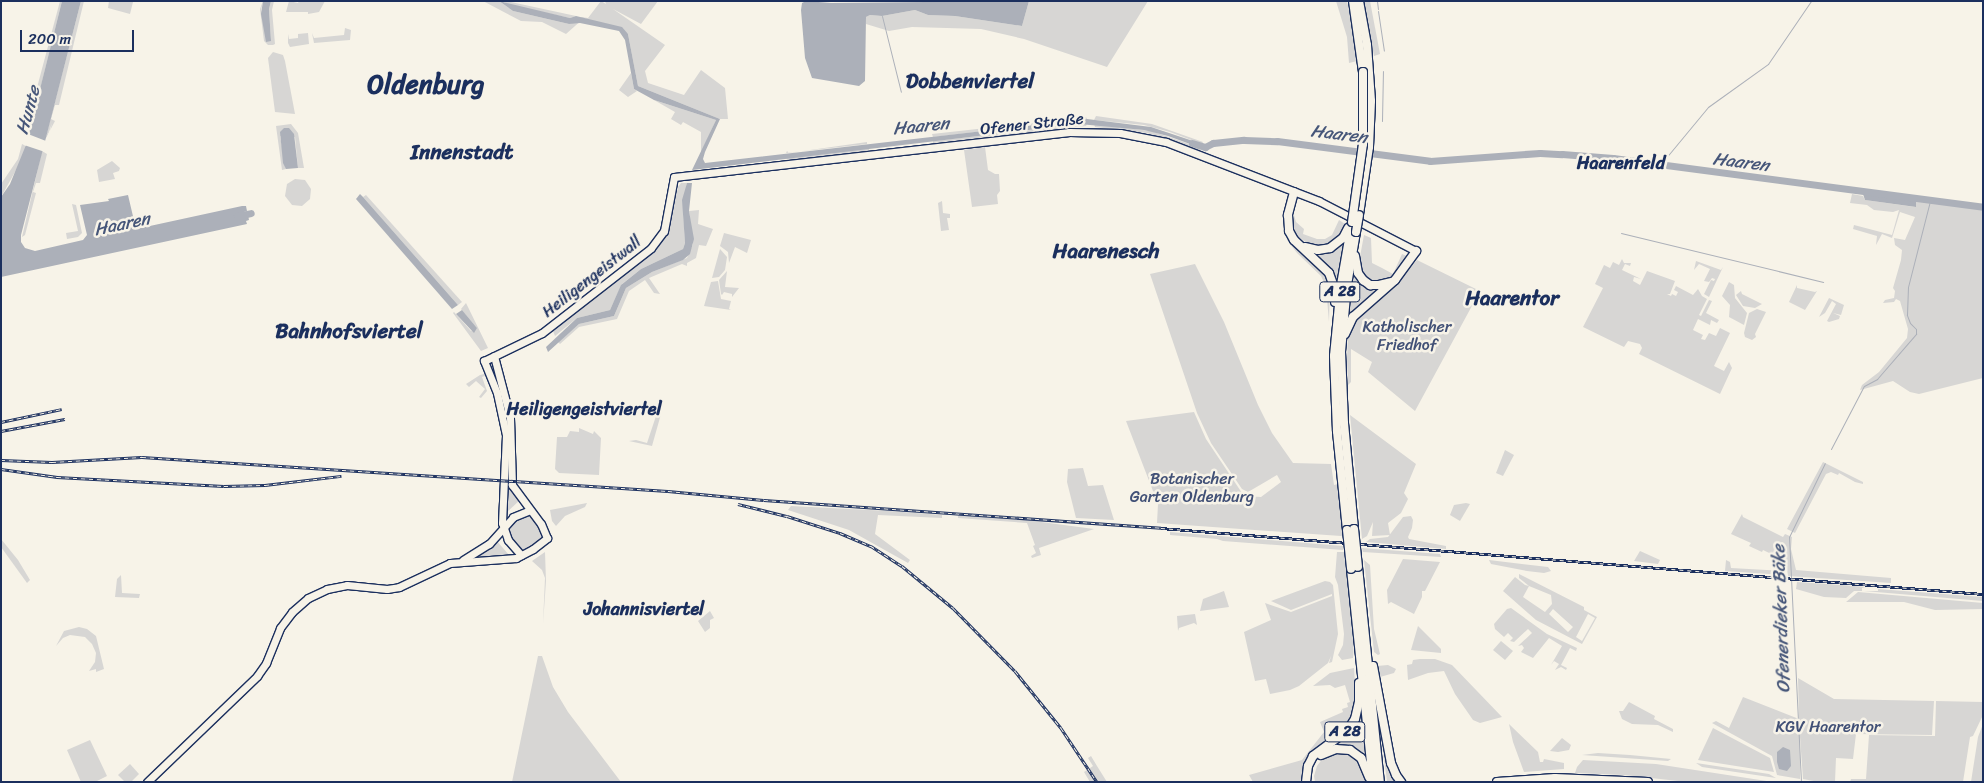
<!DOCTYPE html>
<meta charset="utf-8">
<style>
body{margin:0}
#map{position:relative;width:1984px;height:783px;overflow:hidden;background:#f7f3e8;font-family:Sriracha,sans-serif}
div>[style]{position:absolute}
.green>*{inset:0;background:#d7d6d4}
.water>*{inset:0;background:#acb0b9}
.pier>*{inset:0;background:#f7f3e8}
.stream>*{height:1px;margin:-0.5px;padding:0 0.5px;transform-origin:0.5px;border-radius:0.5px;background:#acb0b9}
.river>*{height:7px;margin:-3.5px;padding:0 3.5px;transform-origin:3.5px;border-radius:3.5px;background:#acb0b9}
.roads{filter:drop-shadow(1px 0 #1b2f5e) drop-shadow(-1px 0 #1b2f5e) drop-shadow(0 1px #1b2f5e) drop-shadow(0 -1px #1b2f5e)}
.major>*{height:7px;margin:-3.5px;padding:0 3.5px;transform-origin:3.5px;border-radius:3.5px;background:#f7f3e8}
.highway>*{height:8px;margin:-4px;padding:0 4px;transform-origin:4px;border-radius:4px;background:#f7f3e8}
.rail>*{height:3px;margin-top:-1.5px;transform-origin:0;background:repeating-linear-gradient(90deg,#f7f3e8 0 4px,#1b2f5e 0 8px);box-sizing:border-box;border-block:1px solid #1b2f5e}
.bridges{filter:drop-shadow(1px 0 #1b2f5e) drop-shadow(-1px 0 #1b2f5e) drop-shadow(0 1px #1b2f5e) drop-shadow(0 -1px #1b2f5e)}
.highway-bridge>*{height:8px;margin:-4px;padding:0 4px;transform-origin:4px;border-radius:4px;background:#f7f3e8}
span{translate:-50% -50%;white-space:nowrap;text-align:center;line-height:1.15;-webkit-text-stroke:5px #f7f3e8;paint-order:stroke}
.shield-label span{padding:1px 4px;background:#f7f3e8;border:1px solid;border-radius:4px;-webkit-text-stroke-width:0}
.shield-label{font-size:15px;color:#1b2f5e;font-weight:700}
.street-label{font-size:16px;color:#1b2f5e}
.park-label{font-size:16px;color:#415076}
.water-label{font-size:18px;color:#465679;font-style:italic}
.neighbourhood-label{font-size:18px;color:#1b2f5e;font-weight:700}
.district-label{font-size:21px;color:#1b2f5e;font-weight:700}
.town-label{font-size:26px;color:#1b2f5e;font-weight:700}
.frame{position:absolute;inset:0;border:2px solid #1b2f5e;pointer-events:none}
.scale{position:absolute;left:20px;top:30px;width:114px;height:22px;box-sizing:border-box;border:2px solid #1b2f5e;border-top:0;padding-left:6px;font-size:15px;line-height:18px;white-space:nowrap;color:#1b2f5e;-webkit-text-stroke:4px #f7f3e8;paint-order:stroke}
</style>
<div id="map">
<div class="green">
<i style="clip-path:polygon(60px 1px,62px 1px,33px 118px,30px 114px)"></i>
<i style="clip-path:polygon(81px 1px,84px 1px,59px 105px,55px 105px,51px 119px,55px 121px,45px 140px)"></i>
<i style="clip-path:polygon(109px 1px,133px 2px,130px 14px,108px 8px)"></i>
<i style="clip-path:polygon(263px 1px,261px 10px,271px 41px,269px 9px,271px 1px,274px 1px,272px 10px,275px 44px,273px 45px,268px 45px,264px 41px,260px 9px)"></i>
<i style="clip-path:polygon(289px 1px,298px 3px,299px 1px,325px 1px,319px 12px,308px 14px,308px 12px,286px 12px)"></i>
<i style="clip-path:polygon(483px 1px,499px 1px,513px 11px,569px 24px,582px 19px,581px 17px,588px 18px,601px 1px,606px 4px,605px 1px,658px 1px,641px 24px,613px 9px,665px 45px,645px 71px,648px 83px,684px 95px,701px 70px,725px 88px,728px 119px,720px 119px,638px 86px,628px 34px,584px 18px,566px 34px,542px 22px,521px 21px)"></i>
<i style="clip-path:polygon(503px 1px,511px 2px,576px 16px,570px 18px,509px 5px)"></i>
<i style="clip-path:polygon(1029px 1px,1148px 1px,1107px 67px,1024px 39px,981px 29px,912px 27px,889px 31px,866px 24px,866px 17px,870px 15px,882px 16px,915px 10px,928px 15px,955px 16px,1022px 26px)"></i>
<i style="clip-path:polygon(1336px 1px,1347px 1px,1356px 41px,1357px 61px,1349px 63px,1347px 37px)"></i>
<i style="clip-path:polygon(1364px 1px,1370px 1px,1380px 54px,1374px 56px)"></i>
<i style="clip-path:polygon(345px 28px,351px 30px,350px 40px,314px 43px,312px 33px,314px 38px,344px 35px)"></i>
<i style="clip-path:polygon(308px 33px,309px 44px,290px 47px,288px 43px,288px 34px,289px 39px,298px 38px,298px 34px)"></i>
<i style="clip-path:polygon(273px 52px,283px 55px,285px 61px,295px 114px,275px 112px,268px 58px)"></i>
<i style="clip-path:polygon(631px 73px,634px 89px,637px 91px,628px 97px,619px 90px)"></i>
<i style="clip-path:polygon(654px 100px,716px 120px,701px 153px,701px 132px,683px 122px,681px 125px,671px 119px,675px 112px)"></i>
<i style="clip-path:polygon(1096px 116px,1152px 124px,1203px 142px,1202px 144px,1170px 132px,1144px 125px,1094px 120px)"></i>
<i style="clip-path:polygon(1086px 117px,1087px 119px,933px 137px,932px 134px)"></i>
<i style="clip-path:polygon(291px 124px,298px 133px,304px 168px,298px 168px,295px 137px,280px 136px,286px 169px,282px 170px,276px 126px)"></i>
<i style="clip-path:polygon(1087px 124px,1086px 126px,933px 143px,933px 141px)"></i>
<i style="clip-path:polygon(1094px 124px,1151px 131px,1201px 148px,1200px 150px,1147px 133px,1095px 127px)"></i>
<i style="clip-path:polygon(867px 142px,867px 144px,786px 153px,787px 151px,789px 153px)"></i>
<i style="clip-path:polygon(22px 144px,26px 146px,20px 163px,1px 197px,1px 184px,18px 159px)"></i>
<i style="clip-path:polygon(985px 147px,988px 170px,995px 174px,999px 174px,1000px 191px,997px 195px,998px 204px,972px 207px,964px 150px)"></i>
<i style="clip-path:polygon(869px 148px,869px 151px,787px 160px,786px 158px)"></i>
<i style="clip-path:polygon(42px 151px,47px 154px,40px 183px,36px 183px,33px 192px,36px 193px,25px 235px,22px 237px)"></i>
<i style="clip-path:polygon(112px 161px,120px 168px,119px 171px,113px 173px,115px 179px,99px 182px,97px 170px)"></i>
<i style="clip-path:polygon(295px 179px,305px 180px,311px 189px,310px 199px,302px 206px,292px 205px,285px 196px,287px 184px)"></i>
<i style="clip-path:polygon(681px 183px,687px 183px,683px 211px,685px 243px,683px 249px,641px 269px,622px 284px,610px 310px,577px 318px,555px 336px,553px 331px,655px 249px,667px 232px,678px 187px)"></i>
<i style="clip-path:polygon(1852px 194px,1863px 196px,1865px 200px,1915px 207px,1916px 201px,1983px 210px,1983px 378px,1919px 394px,1910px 392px,1893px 381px,1860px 390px,1862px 385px,1879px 372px,1907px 338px,1908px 329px,1900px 301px,1896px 299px,1894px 302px,1883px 303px,1885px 300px,1894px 298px,1895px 291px,1893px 288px,1901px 260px,1902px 250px,1895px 245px,1894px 238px,1905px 240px,1915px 217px,1900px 212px,1892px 238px,1882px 234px,1876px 245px,1877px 236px,1853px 229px,1854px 225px,1892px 235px,1899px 210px,1893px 212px,1874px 210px,1867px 205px,1850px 203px)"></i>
<i style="clip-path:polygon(366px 195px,462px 302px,458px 305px,363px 197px)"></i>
<i style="clip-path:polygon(942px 201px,943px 213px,950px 214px,950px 218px,947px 218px,949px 230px,941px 231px,938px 203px)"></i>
<i style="clip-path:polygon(72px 204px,76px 205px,82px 233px,78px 237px,67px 239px,66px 233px,78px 231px)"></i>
<i style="clip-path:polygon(699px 210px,698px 224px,713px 229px,706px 246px,699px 245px,696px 258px,687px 263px,687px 266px,682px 264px,649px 278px,660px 294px,654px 293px,645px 280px,629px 291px,617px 319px,579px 327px,560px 344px,558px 342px,579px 324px,614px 316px,626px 288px,652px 272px,687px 258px,693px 244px,689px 211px)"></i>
<i style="clip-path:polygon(1294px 215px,1296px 222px,1304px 229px,1303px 234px,1317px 239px,1325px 239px,1332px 235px,1339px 220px,1345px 224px,1345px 228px,1339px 238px,1333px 243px,1318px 247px,1309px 245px,1295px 234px,1292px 225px)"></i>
<i style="clip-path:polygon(724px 233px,751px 240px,747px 253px,735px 247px,729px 263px,728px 252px,720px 246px)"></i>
<i style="clip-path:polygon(1364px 235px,1371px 238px,1372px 263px,1382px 268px,1393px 274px,1402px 254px,1407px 256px,1390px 279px,1377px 283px,1366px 278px,1362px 273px,1359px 262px)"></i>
<i style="clip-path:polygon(1288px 238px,1298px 250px,1323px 272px,1330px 285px,1329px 322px,1326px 287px,1321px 276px,1297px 253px,1287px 240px)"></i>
<i style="clip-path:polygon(1346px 238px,1337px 290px,1311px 253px)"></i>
<i style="clip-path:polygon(720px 249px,727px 257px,725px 270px,719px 277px,712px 278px)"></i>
<i style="clip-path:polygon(1622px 259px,1624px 263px,1631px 263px,1630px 266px,1625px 264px,1622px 270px,1641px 279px,1634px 277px,1633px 281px,1640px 285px,1647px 271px,1675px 281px,1670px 294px,1667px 294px,1671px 296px,1672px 294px,1676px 296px,1678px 292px,1674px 290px,1676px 286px,1693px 295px,1698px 289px,1702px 296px,1707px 299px,1699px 315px,1701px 316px,1709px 300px,1712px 301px,1706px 313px,1719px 320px,1717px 323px,1711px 320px,1710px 325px,1698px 319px,1693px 330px,1703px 335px,1701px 339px,1705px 340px,1709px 333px,1716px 336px,1720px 328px,1730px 333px,1714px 366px,1724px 371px,1729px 362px,1732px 368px,1720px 394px,1639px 354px,1642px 348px,1640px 344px,1628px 341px,1624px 347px,1583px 327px,1603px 288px,1595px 284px,1604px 265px,1610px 268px,1613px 262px,1619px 265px)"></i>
<i style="clip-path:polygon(1417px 260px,1480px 291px,1415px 411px,1368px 372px,1372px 362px,1351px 349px,1351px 382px,1348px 385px,1347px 357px,1348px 338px,1354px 321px,1399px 281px)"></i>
<i style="clip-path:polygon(1696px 261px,1721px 270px,1723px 267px,1709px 297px,1704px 294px,1711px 280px,1714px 281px,1715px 279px,1712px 278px,1709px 282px,1704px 281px,1710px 269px,1699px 264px,1694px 270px)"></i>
<i style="clip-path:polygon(1195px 264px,1224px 322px,1258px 405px,1272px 433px,1293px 463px,1331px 464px,1334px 485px,1338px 484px,1343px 535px,1341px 536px,1157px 523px,1158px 504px,1126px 421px,1194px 412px,1206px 439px,1244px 496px,1261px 497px,1281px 482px,1277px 475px,1248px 492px,1242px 489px,1211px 443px,1197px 413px,1150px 274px)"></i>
<i style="clip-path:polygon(1354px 269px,1360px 279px,1388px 285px,1365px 302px,1347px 322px)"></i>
<i style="clip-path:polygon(727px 271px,725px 287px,739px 288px,732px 297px,732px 294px,724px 292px,722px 295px,721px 294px,719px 280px)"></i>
<i style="clip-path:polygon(718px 281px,721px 299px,731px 301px,729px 309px,731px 310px,704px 306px,711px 282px)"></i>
<i style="clip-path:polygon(1729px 282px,1734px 285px,1735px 298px,1747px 313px,1744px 325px,1729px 317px,1730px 305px,1722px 296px)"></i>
<i style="clip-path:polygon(1797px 285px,1797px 288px,1815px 292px,1817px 291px,1805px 310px,1789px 302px)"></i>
<i style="clip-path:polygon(1741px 291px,1742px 294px,1762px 304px,1755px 308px,1743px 306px,1736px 295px)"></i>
<i style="clip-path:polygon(1829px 298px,1844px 305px,1841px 315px,1833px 313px,1840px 316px,1839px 319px,1829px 322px,1827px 321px,1836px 304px,1832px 301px,1825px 313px,1819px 317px)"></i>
<i style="clip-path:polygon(466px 303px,488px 348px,481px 351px,453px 313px,454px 312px,471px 331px,477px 328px,461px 309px)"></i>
<i style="clip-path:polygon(1757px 309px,1766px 312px,1755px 334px,1756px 337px,1752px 340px,1745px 337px,1744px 333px,1749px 313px)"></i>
<i style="clip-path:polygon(507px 366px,496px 372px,506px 420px,492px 373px,482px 377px,487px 391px,481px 398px,479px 397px,485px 389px,476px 381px,469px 387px,466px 384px,480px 375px,492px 372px,491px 369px,494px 368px,496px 371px)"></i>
<i style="clip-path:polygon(657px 413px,661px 414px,652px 446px,629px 441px,636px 440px,647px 443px)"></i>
<i style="clip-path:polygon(1350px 415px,1416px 464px,1404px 493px,1408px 499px,1401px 513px,1388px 523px,1390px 535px,1372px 536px,1373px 522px,1367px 536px,1362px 539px)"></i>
<i style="clip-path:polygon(579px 428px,593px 434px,594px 431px,601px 438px,599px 475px,559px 473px,555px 469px,557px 437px,567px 437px,570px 431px,579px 432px)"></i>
<i style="clip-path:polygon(1505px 450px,1514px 455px,1503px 476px,1496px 473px)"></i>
<i style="clip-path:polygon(1823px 462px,1863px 482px,1863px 484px,1855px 482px,1839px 473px,1838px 475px,1831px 472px,1826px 474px,1795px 533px,1787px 529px)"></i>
<i style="clip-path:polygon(1083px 468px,1088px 486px,1103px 485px,1114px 520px,1076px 518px,1067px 482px,1068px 469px)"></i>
<i style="clip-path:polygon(507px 486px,511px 486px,520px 500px,506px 513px)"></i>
<i style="clip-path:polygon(587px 503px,585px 507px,565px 516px,556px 526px,552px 521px,550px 510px)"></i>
<i style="clip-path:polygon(1466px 503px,1470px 504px,1460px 521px,1450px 515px,1454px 505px)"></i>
<i style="clip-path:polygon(791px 506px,889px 511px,942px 515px,942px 518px,878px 515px,875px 534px,910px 560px,908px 563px,849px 530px,788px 510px)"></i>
<i style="clip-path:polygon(528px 514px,538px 524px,543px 535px,535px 544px,524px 551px,513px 542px,507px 529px,516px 519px)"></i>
<i style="clip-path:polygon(1742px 514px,1743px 517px,1783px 537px,1785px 534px,1792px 537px,1791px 549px,1796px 570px,1891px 578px,1891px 583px,1788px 576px,1786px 561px,1763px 550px,1762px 552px,1749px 546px,1751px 543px,1731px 534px)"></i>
<i style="clip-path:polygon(958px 515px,1026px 520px,1094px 529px,1039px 548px,1041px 555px,1032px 558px,1031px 556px,1036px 553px,1033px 546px,1035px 545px,1027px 523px,958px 518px)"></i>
<i style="clip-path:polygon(1411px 516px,1413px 520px,1412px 528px,1408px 537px,1409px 539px,1446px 546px,1446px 549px,1366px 542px,1370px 539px,1388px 537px,1403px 517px)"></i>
<i style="clip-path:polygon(1170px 532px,1343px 546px,1343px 550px,1223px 541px,1217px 539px,1170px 535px)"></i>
<i style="clip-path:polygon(1px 539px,18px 560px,30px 580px,27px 583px,1px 547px)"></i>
<i style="clip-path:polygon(496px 540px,509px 555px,472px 558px)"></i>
<i style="clip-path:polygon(1362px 548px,1440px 554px,1441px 557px,1363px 552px)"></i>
<i style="clip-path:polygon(1640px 551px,1660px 560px,1658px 564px,1634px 561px)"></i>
<i style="clip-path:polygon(545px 552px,546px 581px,543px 624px,545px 578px,542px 570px,532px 561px)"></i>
<i style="clip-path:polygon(1337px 552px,1344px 552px,1354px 638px,1353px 658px,1342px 660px,1338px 655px,1343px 645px,1344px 634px,1338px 585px,1335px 577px)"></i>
<i style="clip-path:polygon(1403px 559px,1440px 562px,1425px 591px,1422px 591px,1422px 597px,1414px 614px,1391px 602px,1388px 604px,1387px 590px)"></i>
<i style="clip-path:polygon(1364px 560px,1370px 565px,1374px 629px,1380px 654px,1378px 655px,1374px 652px)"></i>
<i style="clip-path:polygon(1489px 560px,1548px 567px,1551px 571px,1544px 573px,1527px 571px,1491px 564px)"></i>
<i style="clip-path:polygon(1726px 560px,1730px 562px,1731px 568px,1784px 571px,1782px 575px,1725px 571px)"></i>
<i style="clip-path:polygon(evenodd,1519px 574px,1584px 607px,1584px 610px,1597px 617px,1582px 644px,1536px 620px,1503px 591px,1515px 577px,1525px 585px,1529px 586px,1519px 578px,1519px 574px,1529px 586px,1551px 595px,1552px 604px,1545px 612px,1523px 597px,1529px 586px,1519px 574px,1553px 609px,1573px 627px,1568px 632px,1549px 614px,1553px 609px,1519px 574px,1588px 614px,1595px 618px,1582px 641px,1576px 637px,1588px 614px)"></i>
<i style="clip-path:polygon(121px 575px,122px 593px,140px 594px,139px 598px,115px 597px,117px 579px)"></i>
<i style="clip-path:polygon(1325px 581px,1330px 582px,1333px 585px,1338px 634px,1332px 662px,1329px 663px,1331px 656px,1328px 663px,1299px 686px,1290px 690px,1270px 694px,1266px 679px,1255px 681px,1244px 632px,1271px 620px,1265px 603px,1291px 612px,1332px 596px,1332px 594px,1291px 610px,1271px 601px)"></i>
<i style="clip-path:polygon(1797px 582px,1841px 585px,1866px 587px,1862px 588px,1862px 591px,1854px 591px,1846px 598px,1824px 597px,1796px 589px)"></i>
<i style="clip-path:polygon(1878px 589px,1983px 597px,1983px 601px,1864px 591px,1878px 591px)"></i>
<i style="clip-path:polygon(1224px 591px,1229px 607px,1200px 611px,1203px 599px)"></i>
<i style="clip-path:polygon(1858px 592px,1983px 603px,1983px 609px,1935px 610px,1904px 602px,1846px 602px)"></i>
<i style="clip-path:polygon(1511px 608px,1547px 634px,1577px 648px,1576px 651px,1570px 648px,1561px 665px,1567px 668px,1566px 670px,1561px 667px,1555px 670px,1559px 664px,1554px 661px,1551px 665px,1562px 646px,1549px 638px,1533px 658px,1521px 652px,1524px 648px,1522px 645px,1518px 646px,1532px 633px,1528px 629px,1514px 642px,1510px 641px,1513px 638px,1508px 633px,1504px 637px,1495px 629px,1494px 624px,1507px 609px)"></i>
<i style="clip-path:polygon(710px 611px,714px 618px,710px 620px,710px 628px,705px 632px,698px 621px)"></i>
<i style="clip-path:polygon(1195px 614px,1197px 625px,1194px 623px,1179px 628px,1178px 631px,1177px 616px)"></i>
<i style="clip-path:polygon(1418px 626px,1441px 649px,1441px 653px,1411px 650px)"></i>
<i style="clip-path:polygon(79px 627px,87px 629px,96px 636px,104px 669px,96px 672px,96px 669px,89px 671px,95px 662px,96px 653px,92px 644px,85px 637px,70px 635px,63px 638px,56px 646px,64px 631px)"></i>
<i style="clip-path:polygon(1501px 641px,1513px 651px,1505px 660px,1493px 650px)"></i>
<i style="clip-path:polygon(538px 656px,542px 656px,553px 687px,568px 712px,621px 782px,512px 782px)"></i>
<i style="clip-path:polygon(1420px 659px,1435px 659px,1452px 665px,1502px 717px,1480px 723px,1473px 720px,1455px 694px,1444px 671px,1428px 673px,1408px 680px,1407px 665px,1412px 664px,1413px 660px)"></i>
<i style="clip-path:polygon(1388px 665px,1396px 669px,1394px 673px,1380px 677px,1377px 666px)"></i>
<i style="clip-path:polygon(1354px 668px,1356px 697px,1352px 719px,1342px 731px,1317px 749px,1305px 764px,1303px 782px,1253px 782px,1249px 775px,1302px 760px,1324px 732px,1320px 722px,1343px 712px,1342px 709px,1348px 707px,1347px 703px,1350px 702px,1345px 685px,1335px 688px,1330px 685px,1313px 686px,1330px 673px)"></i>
<i style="clip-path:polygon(1798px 678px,1834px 699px,1934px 701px,1932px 735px,1856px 734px,1853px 759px,1836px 758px,1835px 782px,1819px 782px,1803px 779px,1800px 737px,1800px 779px,1777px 775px,1772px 756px,1712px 723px,1716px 721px,1729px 728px,1743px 697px,1799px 719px)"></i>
<i style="clip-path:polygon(1375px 691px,1388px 762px,1391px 775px,1396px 782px,1387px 781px)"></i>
<i style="clip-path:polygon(1936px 701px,1983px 702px,1983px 715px,1973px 736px,1970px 737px,1963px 782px,1850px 782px,1851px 779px,1866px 779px,1869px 735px,1935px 736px)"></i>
<i style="clip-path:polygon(1629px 702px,1655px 716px,1654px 719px,1673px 729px,1673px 732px,1658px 725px,1632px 724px,1622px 719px,1619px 711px,1623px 711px)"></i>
<i style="clip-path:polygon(1360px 708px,1362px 708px,1366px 763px,1362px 756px,1330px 748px)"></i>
<i style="clip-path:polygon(1509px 724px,1538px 752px,1540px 762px,1543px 762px,1544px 759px,1564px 763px,1564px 769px,1524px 772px,1513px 742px)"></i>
<i style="clip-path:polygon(1983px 724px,1983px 782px,1971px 782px,1978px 737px)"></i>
<i style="clip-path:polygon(1713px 728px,1770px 758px,1774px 772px,1698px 760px)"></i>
<i style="clip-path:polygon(1562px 738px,1571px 745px,1569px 750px,1558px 752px,1550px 751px)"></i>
<i style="clip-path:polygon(90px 740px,107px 776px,95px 782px,81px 782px,67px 750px)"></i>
<i style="clip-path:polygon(1343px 752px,1359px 762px,1364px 770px,1366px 782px,1315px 782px,1314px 776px,1317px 766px,1323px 758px,1333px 753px)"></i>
<i style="clip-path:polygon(1598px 753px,1630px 755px,1671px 759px,1668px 761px,1582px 755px)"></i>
<i style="clip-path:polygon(1091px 756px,1097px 766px,1107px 782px,1090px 782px,1084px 772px,1093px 766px,1088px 758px)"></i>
<i style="clip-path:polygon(1583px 760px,1656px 764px,1773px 782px,1687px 782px,1624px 775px,1575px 773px,1577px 767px)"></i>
<i style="clip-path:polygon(1696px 763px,1769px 774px,1776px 778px,1702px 767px)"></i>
<i style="clip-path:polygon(130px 764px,139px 774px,131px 782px,125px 782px,118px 775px)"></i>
</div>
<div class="water">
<i style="clip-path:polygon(62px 1px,81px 1px,21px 235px,21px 242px,25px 248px,35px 251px,83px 240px,87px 235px,80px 205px,109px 201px,108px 199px,128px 195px,136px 229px,242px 206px,246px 206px,247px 211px,244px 212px,245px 215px,248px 215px,249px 220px,246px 221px,247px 224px,1px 277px,1px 197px,10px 184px,26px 145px)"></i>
<i style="clip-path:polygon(263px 1px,271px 1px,269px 9px,271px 41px,266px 42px,261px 14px)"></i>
<i style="clip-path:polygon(499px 1px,570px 18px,576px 16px,622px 27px,628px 34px,638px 86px,720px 119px,705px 152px,703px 159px,705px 163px,1087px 119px,1151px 127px,1202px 144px,1201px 148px,1168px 136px,1144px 130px,1079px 124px,692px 170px,716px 120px,654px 100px,634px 89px,625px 40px,619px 31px,580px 23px,569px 24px,513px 11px)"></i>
<i style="clip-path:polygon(806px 1px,831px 3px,1029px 1px,1022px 26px,955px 16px,928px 15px,915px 10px,882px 16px,870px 15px,866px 17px,865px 81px,859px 86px,812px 78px,805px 58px,801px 10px,802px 3px)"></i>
<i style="clip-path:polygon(284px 128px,289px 128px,294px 134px,298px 168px,286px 169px,283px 163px,280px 132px)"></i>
<i style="clip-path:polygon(687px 183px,692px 183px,689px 211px,694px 239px,690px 254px,683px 260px,652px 272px,626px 288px,614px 316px,579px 324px,548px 352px,546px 347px,577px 318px,610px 310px,621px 285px,641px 269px,683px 249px,685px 243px,682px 200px)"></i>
<i style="clip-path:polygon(1862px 191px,1916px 199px,1916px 207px,1865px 200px)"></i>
<i style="clip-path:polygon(360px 194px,363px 197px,458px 305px,452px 309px,356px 199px)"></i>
<i style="clip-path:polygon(462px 310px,477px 328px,474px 333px,456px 314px)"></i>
<i style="clip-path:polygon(1783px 747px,1790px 750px,1791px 766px,1787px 771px,1779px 769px,1777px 762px,1777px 752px)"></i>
</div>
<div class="pier">
<i style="clip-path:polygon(30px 117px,28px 134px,46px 141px,52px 123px,45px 152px,24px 145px)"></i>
</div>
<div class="stream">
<i style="left:1377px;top:1px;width:8px;rotate:83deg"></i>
<i style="left:1378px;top:11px;width:40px;rotate:81.5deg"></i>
<i style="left:882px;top:16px;width:78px;rotate:76deg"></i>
<i style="left:1382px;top:121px;width:50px;rotate:-88.9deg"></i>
<i style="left:1660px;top:165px;width:75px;rotate:-50.4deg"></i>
<i style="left:1708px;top:107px;width:74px;rotate:-35.6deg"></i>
<i style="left:1768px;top:64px;width:76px;rotate:-55.7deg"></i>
<i style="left:1621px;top:233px;width:208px;rotate:13.6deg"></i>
<i style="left:1831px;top:449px;width:71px;rotate:-62.4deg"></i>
<i style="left:1864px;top:386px;width:15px;rotate:-28deg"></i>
<i style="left:1877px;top:379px;width:60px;rotate:-49.1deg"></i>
<i style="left:1916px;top:334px;width:5px;rotate:-90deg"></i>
<i style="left:1916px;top:329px;width:8px;rotate:-135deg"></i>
<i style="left:1910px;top:323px;width:9px;rotate:-111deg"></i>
<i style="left:1907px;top:315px;width:28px;rotate:-88deg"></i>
<i style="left:1908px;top:287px;width:89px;rotate:-75.7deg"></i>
<i style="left:1801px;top:782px;width:245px;rotate:-92.8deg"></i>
<i style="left:1789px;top:537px;width:82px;rotate:-64.1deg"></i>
</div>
<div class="river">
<i style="left:1192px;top:143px;width:14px;rotate:17deg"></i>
<i style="left:1205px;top:147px;width:9px;rotate:-27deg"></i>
<i style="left:1213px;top:143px;width:31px;rotate:-6deg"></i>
<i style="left:1244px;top:140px;width:33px;rotate:2deg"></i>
<i style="left:1277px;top:141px;width:154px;rotate:7.4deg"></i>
<i style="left:1430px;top:161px;width:110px;rotate:-4.2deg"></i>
<i style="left:1540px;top:153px;width:22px;rotate:3deg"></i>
<i style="left:1562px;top:154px;width:51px;rotate:4.5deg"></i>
<i style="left:1613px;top:158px;width:373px;rotate:7.5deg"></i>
<i style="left:237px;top:216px;width:14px;rotate:-12deg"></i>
</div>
<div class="roads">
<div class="major">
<i style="left:521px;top:555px;width:20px;rotate:-131deg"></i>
<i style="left:508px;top:540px;width:18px;rotate:-109deg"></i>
<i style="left:502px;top:523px;width:88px;rotate:-87.4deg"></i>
<i style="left:506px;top:435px;width:43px;rotate:-102.1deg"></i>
<i style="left:497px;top:393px;width:35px;rotate:-112deg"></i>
<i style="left:484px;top:361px;width:64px;rotate:-25.8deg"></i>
<i style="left:542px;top:333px;width:138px;rotate:-37.9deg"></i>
<i style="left:651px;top:248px;width:21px;rotate:-53deg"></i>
<i style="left:664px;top:231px;width:55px;rotate:-79.5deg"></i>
<i style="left:674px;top:177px;width:398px;rotate:-6.5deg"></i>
<i style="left:1069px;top:132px;width:51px;rotate:1.1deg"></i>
<i style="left:1120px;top:133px;width:47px;rotate:11.1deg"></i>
<i style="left:1166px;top:142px;width:164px;rotate:21.1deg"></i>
<i style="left:1319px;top:201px;width:109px;rotate:27.3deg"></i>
<i style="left:463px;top:560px;width:31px;rotate:-32deg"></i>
<i style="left:489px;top:544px;width:36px;rotate:-48deg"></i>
<i style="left:513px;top:517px;width:18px;rotate:-22deg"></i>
<i style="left:147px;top:782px;width:153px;rotate:-43.9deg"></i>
<i style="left:257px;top:676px;width:16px;rotate:-55deg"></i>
<i style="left:266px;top:663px;width:38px;rotate:-68deg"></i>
<i style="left:280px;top:628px;width:20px;rotate:-53deg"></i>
<i style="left:292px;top:612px;width:21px;rotate:-41deg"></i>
<i style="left:308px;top:598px;width:21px;rotate:-25deg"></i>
<i style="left:327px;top:589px;width:20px;rotate:-11deg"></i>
<i style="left:347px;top:585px;width:40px;rotate:5.7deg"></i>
<i style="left:387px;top:589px;width:12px;rotate:-9deg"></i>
<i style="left:399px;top:587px;width:56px;rotate:-25.2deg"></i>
<i style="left:450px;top:563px;width:66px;rotate:-4.3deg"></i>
<i style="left:516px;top:558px;width:19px;rotate:-28deg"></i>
<i style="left:533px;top:549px;width:18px;rotate:-38deg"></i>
<i style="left:547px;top:538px;width:15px;rotate:-113deg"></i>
<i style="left:541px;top:524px;width:49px;rotate:-126.6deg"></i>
<i style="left:512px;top:485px;width:68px;rotate:-91.7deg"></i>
<i style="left:510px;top:417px;width:63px;rotate:-104.7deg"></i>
</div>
<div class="highway">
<i style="left:1353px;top:1px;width:72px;rotate:82deg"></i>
<i style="left:1359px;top:1px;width:45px;rotate:79.7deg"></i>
<i style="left:1367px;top:45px;width:56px;rotate:85.9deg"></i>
<i style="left:1371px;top:101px;width:46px;rotate:92.5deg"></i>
<i style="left:1369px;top:147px;width:69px;rotate:98.4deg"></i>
<i style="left:1294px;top:192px;width:24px;rotate:105deg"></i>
<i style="left:1288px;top:215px;width:16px;rotate:86deg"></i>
<i style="left:1289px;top:231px;width:10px;rotate:61deg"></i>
<i style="left:1294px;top:240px;width:48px;rotate:43.3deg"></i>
<i style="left:1329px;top:273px;width:15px;rotate:70deg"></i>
<i style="left:1334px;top:287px;width:15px;rotate:86deg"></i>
<i style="left:1305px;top:247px;width:13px;rotate:13deg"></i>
<i style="left:1318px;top:250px;width:12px;rotate:-9deg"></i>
<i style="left:1330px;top:248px;width:16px;rotate:-38deg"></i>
<i style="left:1343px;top:238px;width:11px;rotate:-63deg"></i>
<i style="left:1355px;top:256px;width:17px;rotate:80deg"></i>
<i style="left:1358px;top:273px;width:9px;rotate:54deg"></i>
<i style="left:1363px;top:280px;width:9px;rotate:36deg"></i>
<i style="left:1370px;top:285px;width:9px"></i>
<i style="left:1379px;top:285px;width:12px;rotate:-14deg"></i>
<i style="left:1345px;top:334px;width:19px;rotate:-65deg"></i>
<i style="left:1353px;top:317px;width:56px;rotate:-41.4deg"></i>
<i style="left:1395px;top:280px;width:36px;rotate:-54deg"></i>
<i style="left:1354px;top:529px;width:106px;rotate:-95.4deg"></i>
<i style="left:1344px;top:423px;width:71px;rotate:-92.4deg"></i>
<i style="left:1341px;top:352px;width:67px;rotate:-84.9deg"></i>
<i style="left:1347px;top:285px;width:54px;rotate:-80.4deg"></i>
<i style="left:1347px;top:530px;width:100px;rotate:-95.8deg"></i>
<i style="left:1337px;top:431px;width:75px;rotate:-92.3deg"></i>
<i style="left:1334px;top:356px;width:71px;rotate:-84.4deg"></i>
<i style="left:1341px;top:285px;width:64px;rotate:-80.1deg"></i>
<i style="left:1358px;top:567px;width:216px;rotate:84.2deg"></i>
<i style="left:1351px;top:569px;width:214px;rotate:84.1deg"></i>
<i style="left:1373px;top:666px;width:99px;rotate:79.5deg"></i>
<i style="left:1391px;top:763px;width:13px;rotate:67deg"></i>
<i style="left:1396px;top:775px;width:9px;rotate:54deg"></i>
<i style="left:1321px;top:755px;width:16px;rotate:-22deg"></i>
<i style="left:1336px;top:749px;width:14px;rotate:4deg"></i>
<i style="left:1350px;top:750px;width:14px;rotate:36deg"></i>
<i style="left:1361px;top:758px;width:21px;rotate:67deg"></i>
<i style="left:1306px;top:782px;width:16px;rotate:-83deg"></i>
<i style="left:1308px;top:766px;width:11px;rotate:-63deg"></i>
<i style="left:1313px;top:756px;width:44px;rotate:-36.6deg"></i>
<i style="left:1348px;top:730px;width:13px;rotate:-58deg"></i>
<i style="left:1355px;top:719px;width:18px;rotate:-77deg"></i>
<i style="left:1359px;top:701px;width:18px;rotate:-90deg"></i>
<i style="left:1497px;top:782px;width:58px;rotate:-3.9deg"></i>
<i style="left:1555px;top:778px;width:93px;rotate:2.5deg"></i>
</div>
</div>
<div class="rail">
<i style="left:1px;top:422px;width:62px;rotate:-12deg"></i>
<i style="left:1px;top:431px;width:65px;rotate:-10.6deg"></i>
<i style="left:1px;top:460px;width:51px;rotate:2.2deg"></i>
<i style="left:52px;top:462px;width:90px;rotate:-3.2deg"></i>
<i style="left:142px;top:457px;width:527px;rotate:3.7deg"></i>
<i style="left:668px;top:491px;width:96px;rotate:5.4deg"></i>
<i style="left:764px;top:500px;width:398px;rotate:4deg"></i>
<i style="left:1161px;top:528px;width:825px;rotate:4.59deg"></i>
<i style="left:1px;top:469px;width:57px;rotate:8.1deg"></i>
<i style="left:57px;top:477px;width:167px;rotate:3.1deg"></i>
<i style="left:224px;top:486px;width:41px;rotate:-1.4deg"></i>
<i style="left:265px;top:485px;width:77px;rotate:-6.8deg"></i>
<i style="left:738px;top:504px;width:50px;rotate:13.8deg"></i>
<i style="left:787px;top:516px;width:56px;rotate:17.8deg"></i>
<i style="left:840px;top:533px;width:34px;rotate:23deg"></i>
<i style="left:871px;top:546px;width:37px;rotate:33deg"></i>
<i style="left:902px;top:566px;width:66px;rotate:39.5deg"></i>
<i style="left:953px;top:608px;width:88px;rotate:45.5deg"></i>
<i style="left:1015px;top:671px;width:73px;rotate:51.1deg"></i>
<i style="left:1061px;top:728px;width:65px;rotate:56.3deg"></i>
</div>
<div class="bridges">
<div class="highway-bridge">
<i style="left:1352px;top:222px;width:79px;rotate:-82deg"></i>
<i style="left:1363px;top:144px;width:72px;rotate:-90deg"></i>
<i style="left:1356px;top:232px;width:17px;rotate:-80deg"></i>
<i style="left:1354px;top:529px;width:38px;rotate:84deg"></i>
<i style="left:1347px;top:530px;width:39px;rotate:84deg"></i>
</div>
</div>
<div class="shield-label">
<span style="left:1340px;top:292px">A 28</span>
<span style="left:1345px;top:732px">A 28</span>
</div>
<div class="street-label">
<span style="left:1032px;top:124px;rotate:-6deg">Ofener Straße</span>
<span style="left:592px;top:277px;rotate:-38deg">Heiligengeistwall</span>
</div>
<div class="park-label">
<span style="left:1407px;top:336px">Katholischer<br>Friedhof</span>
<span style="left:1192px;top:488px">Botanischer<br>Garten Oldenburg</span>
<span style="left:1828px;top:727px">KGV Haarentor</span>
</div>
<div class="water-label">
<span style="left:28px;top:110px;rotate:-75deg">Hunte</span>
<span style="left:921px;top:126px;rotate:-6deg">Haaren</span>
<span style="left:1339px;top:134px;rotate:7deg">Haaren</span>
<span style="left:1741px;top:162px;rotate:7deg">Haaren</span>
<span style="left:122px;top:224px;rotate:-12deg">Haaren</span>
<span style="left:1781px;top:619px;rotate:-92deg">Ofenerdieker Bäke</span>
</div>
<div class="neighbourhood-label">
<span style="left:1621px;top:163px">Haarenfeld</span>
<span style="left:584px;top:409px">Heiligengeistviertel</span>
<span style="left:644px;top:609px">Johannisviertel</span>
</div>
<div class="district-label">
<span style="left:970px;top:81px">Dobbenviertel</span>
<span style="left:462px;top:152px">Innenstadt</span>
<span style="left:1106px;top:251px">Haarenesch</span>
<span style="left:1512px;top:298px">Haarentor</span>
<span style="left:349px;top:331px">Bahnhofsviertel</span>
</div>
<div class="town-label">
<span style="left:426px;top:85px">Oldenburg</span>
</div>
<div class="frame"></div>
<div class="scale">200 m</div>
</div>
